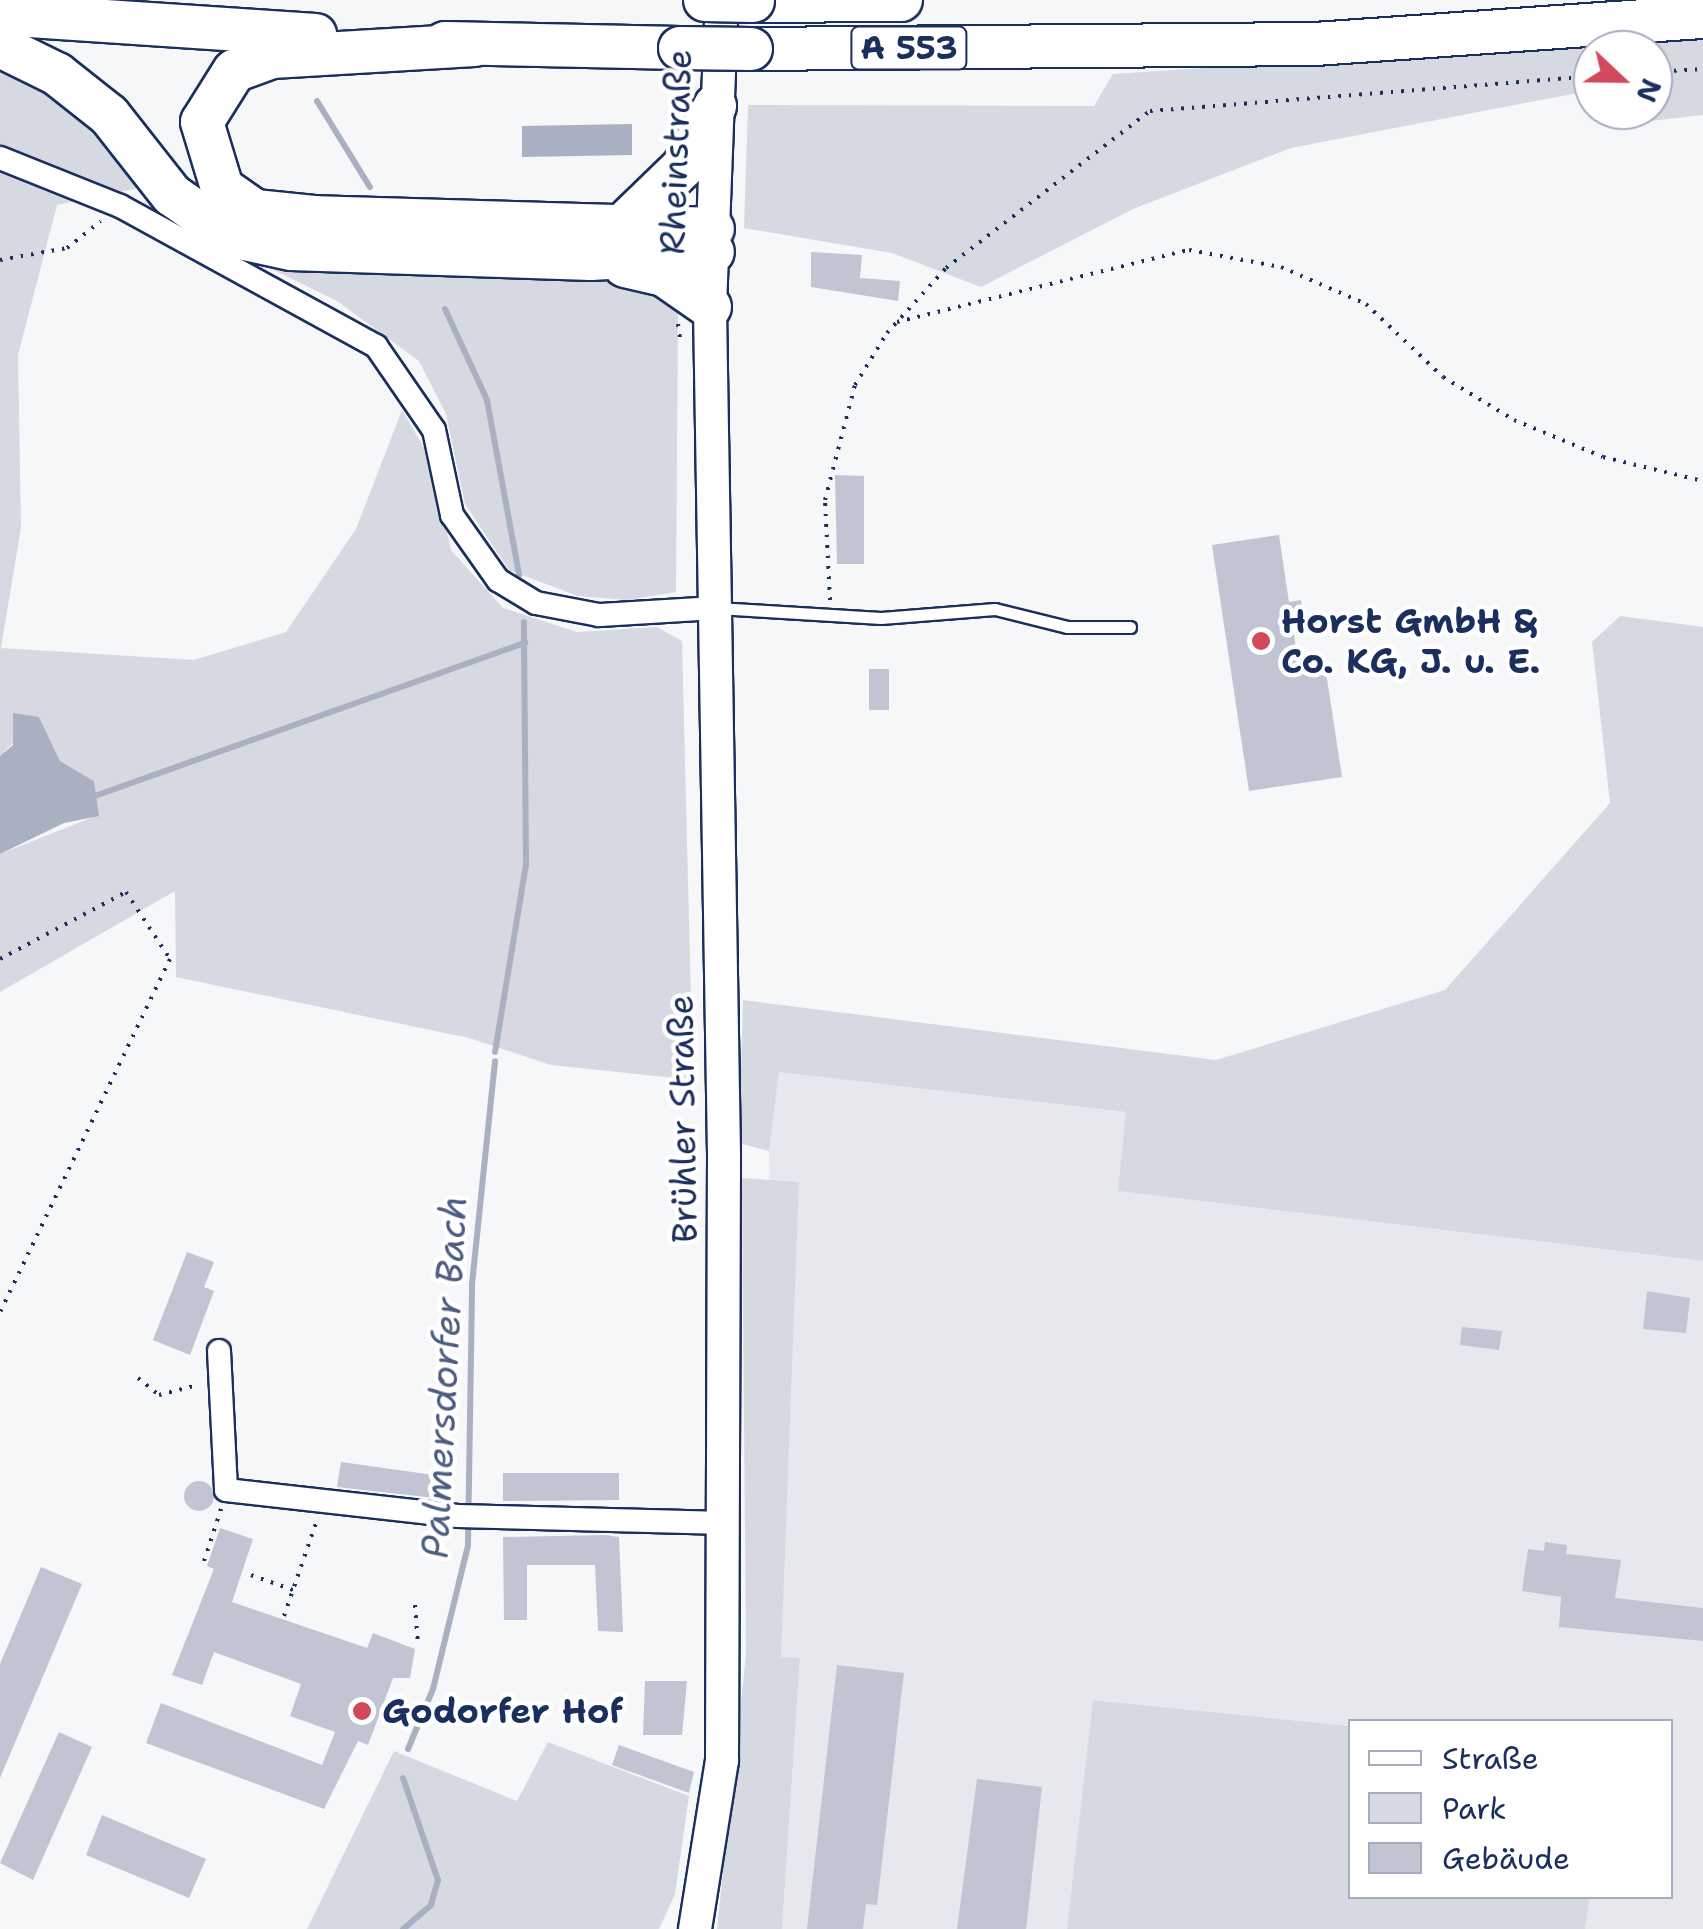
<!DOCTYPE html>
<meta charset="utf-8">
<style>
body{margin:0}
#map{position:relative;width:1703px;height:1929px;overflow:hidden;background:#f6f7f9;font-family:"Shantell Sans",sans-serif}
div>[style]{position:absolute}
.built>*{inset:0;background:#e6e8ee}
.green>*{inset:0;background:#d6d9e2}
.water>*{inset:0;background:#a9b0c1}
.stream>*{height:6px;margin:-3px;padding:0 3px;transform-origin:3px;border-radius:3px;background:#a9b0c1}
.building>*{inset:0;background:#c0c4d3}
.round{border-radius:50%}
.path>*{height:4px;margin-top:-2px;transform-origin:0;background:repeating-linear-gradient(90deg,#1b2f5e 0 2.5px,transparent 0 10.5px)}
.roads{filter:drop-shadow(2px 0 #1b2f5e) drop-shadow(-2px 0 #1b2f5e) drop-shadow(0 2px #1b2f5e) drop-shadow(0 -2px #1b2f5e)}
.lane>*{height:11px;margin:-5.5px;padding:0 5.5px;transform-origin:5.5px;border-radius:5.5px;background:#fff}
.street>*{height:22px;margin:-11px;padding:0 11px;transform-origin:11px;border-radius:11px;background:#fff}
.secondary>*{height:32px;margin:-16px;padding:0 16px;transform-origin:16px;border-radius:16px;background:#fff}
.highway>*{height:42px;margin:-21px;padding:0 21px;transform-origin:21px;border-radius:21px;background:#fff}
.bridges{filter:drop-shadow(2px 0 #1b2f5e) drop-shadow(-2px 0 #1b2f5e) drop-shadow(0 2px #1b2f5e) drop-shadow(0 -2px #1b2f5e)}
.highway-bridge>*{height:42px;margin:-21px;padding:0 21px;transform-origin:21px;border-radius:21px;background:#fff}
.dots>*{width:28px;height:28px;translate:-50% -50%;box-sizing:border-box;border:5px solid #fff;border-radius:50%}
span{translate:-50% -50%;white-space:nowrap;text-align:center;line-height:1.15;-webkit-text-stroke:9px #fff;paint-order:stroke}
.shield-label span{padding:2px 8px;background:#fff;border:2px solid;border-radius:8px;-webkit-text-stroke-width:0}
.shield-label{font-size:32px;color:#1b2f5e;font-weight:700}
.street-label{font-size:35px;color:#1b2f5e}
.poi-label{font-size:35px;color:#1b2f5e;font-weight:700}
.left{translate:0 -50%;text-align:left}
.water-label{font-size:38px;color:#4d5c81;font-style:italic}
.legend{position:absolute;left:1348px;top:1719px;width:325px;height:180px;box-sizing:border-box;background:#fff;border:2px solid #a4acbf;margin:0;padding:12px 18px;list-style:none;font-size:30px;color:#1b2f5e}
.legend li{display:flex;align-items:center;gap:20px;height:50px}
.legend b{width:50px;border:2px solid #a4acbf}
.north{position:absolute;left:1573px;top:30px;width:100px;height:100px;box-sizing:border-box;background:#fff;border:2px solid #a4acbf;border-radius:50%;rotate:112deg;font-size:28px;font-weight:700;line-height:40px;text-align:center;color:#1b2f5e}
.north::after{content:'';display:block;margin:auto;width:35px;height:45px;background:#d1495b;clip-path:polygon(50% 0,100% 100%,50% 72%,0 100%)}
</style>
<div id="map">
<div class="built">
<i style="clip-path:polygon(779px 1071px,1127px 1112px,1119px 1191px,1703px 1261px,1703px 1929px,1585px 1929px,1590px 1897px,1670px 1896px,1670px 1722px,1350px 1726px,1094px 1700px,1067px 1929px,782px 1929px,800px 1659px,781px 1658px,769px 1151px)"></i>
</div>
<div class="green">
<i style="clip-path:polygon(1703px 35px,1703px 115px,1650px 121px,1653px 50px,1593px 50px,1593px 90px,1291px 148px,1133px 209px,981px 287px,892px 253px,744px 228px,748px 105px,1094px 106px,1113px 74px)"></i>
<i style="clip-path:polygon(0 61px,36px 75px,153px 185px,57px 205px,18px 355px,21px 528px,1px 648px,194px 660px,286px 632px,356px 529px,402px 410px,430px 458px,451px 550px,503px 608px,577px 632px,657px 627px,682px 641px,693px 1080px,551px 1065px,469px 1038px,176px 977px,175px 891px,0 992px,0 854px,98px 815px,94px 781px,60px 761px,39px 717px,0 756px)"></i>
<i style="clip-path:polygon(257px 262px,652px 277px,678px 312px,676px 592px,627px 600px,578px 596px,509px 570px,465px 504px,446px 414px,419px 361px,337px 301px)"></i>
<i style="clip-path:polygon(1620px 616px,1703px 627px,1703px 1261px,1118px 1191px,1126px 1112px,779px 1072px,769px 1151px,739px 1143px,743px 1000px,1216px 1060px,1445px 990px,1610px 803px,1592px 642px)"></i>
<i style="clip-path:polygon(742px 1178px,799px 1182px,781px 1657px,800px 1658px,782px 1929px,717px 1929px,746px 1655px)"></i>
<i style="clip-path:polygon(1093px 1700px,1350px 1726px,1350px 1896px,1590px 1897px,1585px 1929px,1067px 1929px)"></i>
<i style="clip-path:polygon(548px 1742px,689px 1796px,675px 1894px,659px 1929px,307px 1929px,394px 1751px,517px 1801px)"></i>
</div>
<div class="water">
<i style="clip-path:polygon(632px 124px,632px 155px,522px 157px,522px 126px)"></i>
<i style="clip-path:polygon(13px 713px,39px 717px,60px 761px,94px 781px,99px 816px,64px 823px,0 854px,0 756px,13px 745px)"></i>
</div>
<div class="stream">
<i style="left:317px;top:101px;width:101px;rotate:58.4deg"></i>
<i style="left:445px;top:309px;width:100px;rotate:65.2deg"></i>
<i style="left:487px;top:400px;width:178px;rotate:79.6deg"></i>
<i style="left:92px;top:797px;width:460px;rotate:-19.6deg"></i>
<i style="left:495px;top:1052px;width:191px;rotate:-80.6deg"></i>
<i style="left:526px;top:864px;width:242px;rotate:-90.5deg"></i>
<i style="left:408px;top:1749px;width:65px;rotate:-67.4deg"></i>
<i style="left:433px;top:1689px;width:148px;rotate:-76.3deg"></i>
<i style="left:468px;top:1545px;width:261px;rotate:-89.1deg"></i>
<i style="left:472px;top:1284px;width:224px;rotate:-84.1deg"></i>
<i style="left:403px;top:1778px;width:108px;rotate:71.1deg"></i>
<i style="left:438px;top:1880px;width:26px;rotate:106deg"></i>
<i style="left:431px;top:1905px;width:37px;rotate:139deg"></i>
</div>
<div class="building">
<i style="clip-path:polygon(811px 252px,862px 255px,859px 289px,860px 278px,900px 281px,898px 301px,811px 287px)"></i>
<i style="clip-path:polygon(835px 475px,864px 476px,864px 564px,837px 564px)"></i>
<i style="clip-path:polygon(1279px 535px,1289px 602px,1301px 600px,1304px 618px,1292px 620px,1298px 663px,1324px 659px,1342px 777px,1249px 791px,1212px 545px)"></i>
<i style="clip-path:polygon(869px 669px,889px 669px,889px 710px,869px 710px)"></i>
<i style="clip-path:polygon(187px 1252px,214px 1262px,204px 1287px,214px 1291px,190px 1355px,153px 1340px)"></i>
<i style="clip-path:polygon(1647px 1291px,1690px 1298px,1686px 1333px,1643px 1329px)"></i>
<i style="clip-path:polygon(1462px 1327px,1502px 1331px,1499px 1350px,1460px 1345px)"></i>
<i style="clip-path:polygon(341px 1462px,448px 1477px,444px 1499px,337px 1487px)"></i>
<i style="clip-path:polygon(503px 1473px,619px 1473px,619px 1500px,503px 1501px)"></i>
<i class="round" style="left:184px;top:1481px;width:30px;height:30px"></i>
<i style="clip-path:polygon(220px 1528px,253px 1539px,232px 1602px,367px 1648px,373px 1633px,415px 1649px,410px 1678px,393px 1678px,368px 1745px,358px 1741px,324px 1809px,146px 1743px,161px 1703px,322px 1765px,335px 1732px,290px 1716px,301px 1684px,214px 1652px,202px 1685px,172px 1675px,214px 1569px,207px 1566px)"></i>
<i style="clip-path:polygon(605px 1535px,619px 1537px,623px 1632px,598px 1631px,595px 1565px,527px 1565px,527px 1620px,504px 1620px,503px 1537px)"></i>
<i style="clip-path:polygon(1545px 1542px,1567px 1545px,1566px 1554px,1621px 1560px,1615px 1598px,1703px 1608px,1703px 1641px,1559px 1627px,1561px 1597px,1522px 1591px,1528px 1549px,1544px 1551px)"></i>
<i style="clip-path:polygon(41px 1567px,82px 1584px,0 1778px,0 1664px)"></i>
<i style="clip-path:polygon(837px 1665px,904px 1673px,900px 1706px,877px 1905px,866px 1904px,863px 1929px,807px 1929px)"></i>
<i style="clip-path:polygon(645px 1681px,687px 1681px,682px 1735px,643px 1735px)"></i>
<i style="clip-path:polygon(59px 1732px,92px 1747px,33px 1880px,0 1863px)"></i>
<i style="clip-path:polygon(619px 1745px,694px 1772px,689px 1793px,612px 1765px)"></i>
<i style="clip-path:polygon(977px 1779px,1042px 1787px,1026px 1929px,957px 1929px)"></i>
<i style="clip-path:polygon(102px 1815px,206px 1859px,189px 1898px,86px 1855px)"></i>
</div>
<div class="path">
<i style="left:1653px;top:72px;width:50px;rotate:-3.4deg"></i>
<i style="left:0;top:260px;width:68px;rotate:-10.2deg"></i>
<i style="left:67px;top:248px;width:43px;rotate:-38.5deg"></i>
<i style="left:897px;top:322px;width:301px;rotate:-13.9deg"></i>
<i style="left:1189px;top:250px;width:94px;rotate:10.5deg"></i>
<i style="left:1281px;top:267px;width:93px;rotate:23.5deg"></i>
<i style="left:1366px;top:304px;width:106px;rotate:43.5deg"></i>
<i style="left:1443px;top:377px;width:83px;rotate:31.2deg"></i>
<i style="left:1514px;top:420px;width:96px;rotate:22.6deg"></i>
<i style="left:1603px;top:457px;width:103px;rotate:13.5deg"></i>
<i style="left:678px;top:324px;width:21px;rotate:82deg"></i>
<i style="left:830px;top:600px;width:100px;rotate:-92.9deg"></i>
<i style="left:825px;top:500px;width:119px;rotate:-75.4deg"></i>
<i style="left:855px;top:385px;width:61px;rotate:-58.4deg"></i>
<i style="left:887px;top:333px;width:88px;rotate:-47.8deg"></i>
<i style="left:946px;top:268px;width:257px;rotate:-37.6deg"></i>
<i style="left:1150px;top:111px;width:444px;rotate:-4.5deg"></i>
<i style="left:0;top:959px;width:143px;rotate:-28deg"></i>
<i style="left:126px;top:892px;width:80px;rotate:56.7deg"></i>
<i style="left:170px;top:959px;width:392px;rotate:115.7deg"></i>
<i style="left:138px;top:1378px;width:27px;rotate:39deg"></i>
<i style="left:159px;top:1395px;width:40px;rotate:-14.4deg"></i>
<i style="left:204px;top:1561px;width:55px;rotate:-71.9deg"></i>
<i style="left:251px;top:1575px;width:45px;rotate:19.7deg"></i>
<i style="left:415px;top:1605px;width:40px;rotate:85.7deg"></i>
<i style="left:284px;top:1616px;width:102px;rotate:-71deg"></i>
</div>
<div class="roads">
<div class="lane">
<i style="left:717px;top:608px;width:164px;rotate:3.5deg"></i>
<i style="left:881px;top:618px;width:114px;rotate:-4.5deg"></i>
<i style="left:995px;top:609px;width:74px;rotate:14deg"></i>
<i style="left:1067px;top:627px;width:63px"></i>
</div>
<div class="street">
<i style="left:0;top:158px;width:129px;rotate:21.8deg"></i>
<i style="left:120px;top:206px;width:292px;rotate:28.7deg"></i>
<i style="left:376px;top:346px;width:102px;rotate:55.4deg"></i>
<i style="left:434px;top:430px;width:87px;rotate:78deg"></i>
<i style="left:452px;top:515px;width:80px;rotate:54.7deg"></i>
<i style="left:498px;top:580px;width:44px;rotate:31.2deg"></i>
<i style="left:536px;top:603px;width:64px;rotate:10.8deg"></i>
<i style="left:599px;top:615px;width:118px;rotate:-3.4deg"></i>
<i style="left:219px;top:1351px;width:139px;rotate:87.1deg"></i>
<i style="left:226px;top:1490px;width:233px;rotate:6.4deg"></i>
<i style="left:458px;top:1516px;width:267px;rotate:1.5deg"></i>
</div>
<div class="secondary">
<i style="left:695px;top:1929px;width:170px;rotate:-80.9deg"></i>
<i style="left:722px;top:1761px;width:607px;rotate:-89.81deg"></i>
<i style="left:724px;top:1154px;width:847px;rotate:-90.95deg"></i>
<i style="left:710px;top:307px;width:307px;rotate:-87.8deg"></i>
</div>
<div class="highway">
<i style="left:753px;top:1px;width:148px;rotate:-0.4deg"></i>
<i style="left:0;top:14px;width:316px;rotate:3.8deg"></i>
<i style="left:445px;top:43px;width:235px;rotate:1.2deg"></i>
<i style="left:474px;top:45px;width:202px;rotate:176.6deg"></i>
<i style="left:272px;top:57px;width:40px;rotate:159.8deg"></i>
<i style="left:234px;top:71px;width:60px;rotate:122.1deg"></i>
<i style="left:202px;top:122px;width:69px;rotate:73.1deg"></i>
<i style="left:222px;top:188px;width:40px;rotate:34.9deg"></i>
<i style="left:255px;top:211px;width:59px;rotate:5.8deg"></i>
<i style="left:314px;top:217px;width:399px;rotate:1.7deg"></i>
<i style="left:0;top:46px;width:64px;rotate:26.2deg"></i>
<i style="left:57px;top:74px;width:66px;rotate:38.3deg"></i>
<i style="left:109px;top:115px;width:102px;rotate:51.8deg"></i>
<i style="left:172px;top:195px;width:72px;rotate:34.8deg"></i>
<i style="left:231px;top:236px;width:61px;rotate:12.2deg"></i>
<i style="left:291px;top:249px;width:300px;rotate:1.9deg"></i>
<i style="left:591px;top:259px;width:122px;rotate:-3.3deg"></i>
<i style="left:751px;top:49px;width:564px;rotate:-0.51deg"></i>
<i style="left:1315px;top:44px;width:389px;rotate:-4deg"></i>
<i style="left:626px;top:222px;width:79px;rotate:-44deg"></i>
<i style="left:683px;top:167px;width:69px;rotate:-62.3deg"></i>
<i style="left:625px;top:266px;width:40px;rotate:13deg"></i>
<i style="left:664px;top:275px;width:56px;rotate:34.8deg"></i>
</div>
</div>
<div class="bridges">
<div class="highway-bridge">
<i style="left:705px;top:0;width:48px;rotate:1.2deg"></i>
<i style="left:680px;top:48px;width:71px;rotate:0.8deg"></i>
</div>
</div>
<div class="dots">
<i style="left:1261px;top:641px;background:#d1495b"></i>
<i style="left:362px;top:1711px;background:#d1495b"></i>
</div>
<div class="shield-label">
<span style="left:909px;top:48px">A 553</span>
</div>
<div class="street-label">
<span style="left:676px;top:152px;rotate:-88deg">Rheinstraße</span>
<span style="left:683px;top:1119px;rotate:-91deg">Brühler Straße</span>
</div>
<div class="poi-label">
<span class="left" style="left:1281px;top:641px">Horst GmbH &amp;<br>Co. KG, J. u. E.</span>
<span class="left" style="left:382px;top:1711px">Godorfer Hof</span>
</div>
<div class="water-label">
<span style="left:444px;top:1377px;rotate:-87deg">Palmersdorfer Bach</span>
</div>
<ul class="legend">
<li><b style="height:12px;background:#fff"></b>Straße</li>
<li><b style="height:28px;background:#d6d9e2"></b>Park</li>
<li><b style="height:28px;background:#c0c4d3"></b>Gebäude</li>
</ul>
<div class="north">N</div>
</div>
